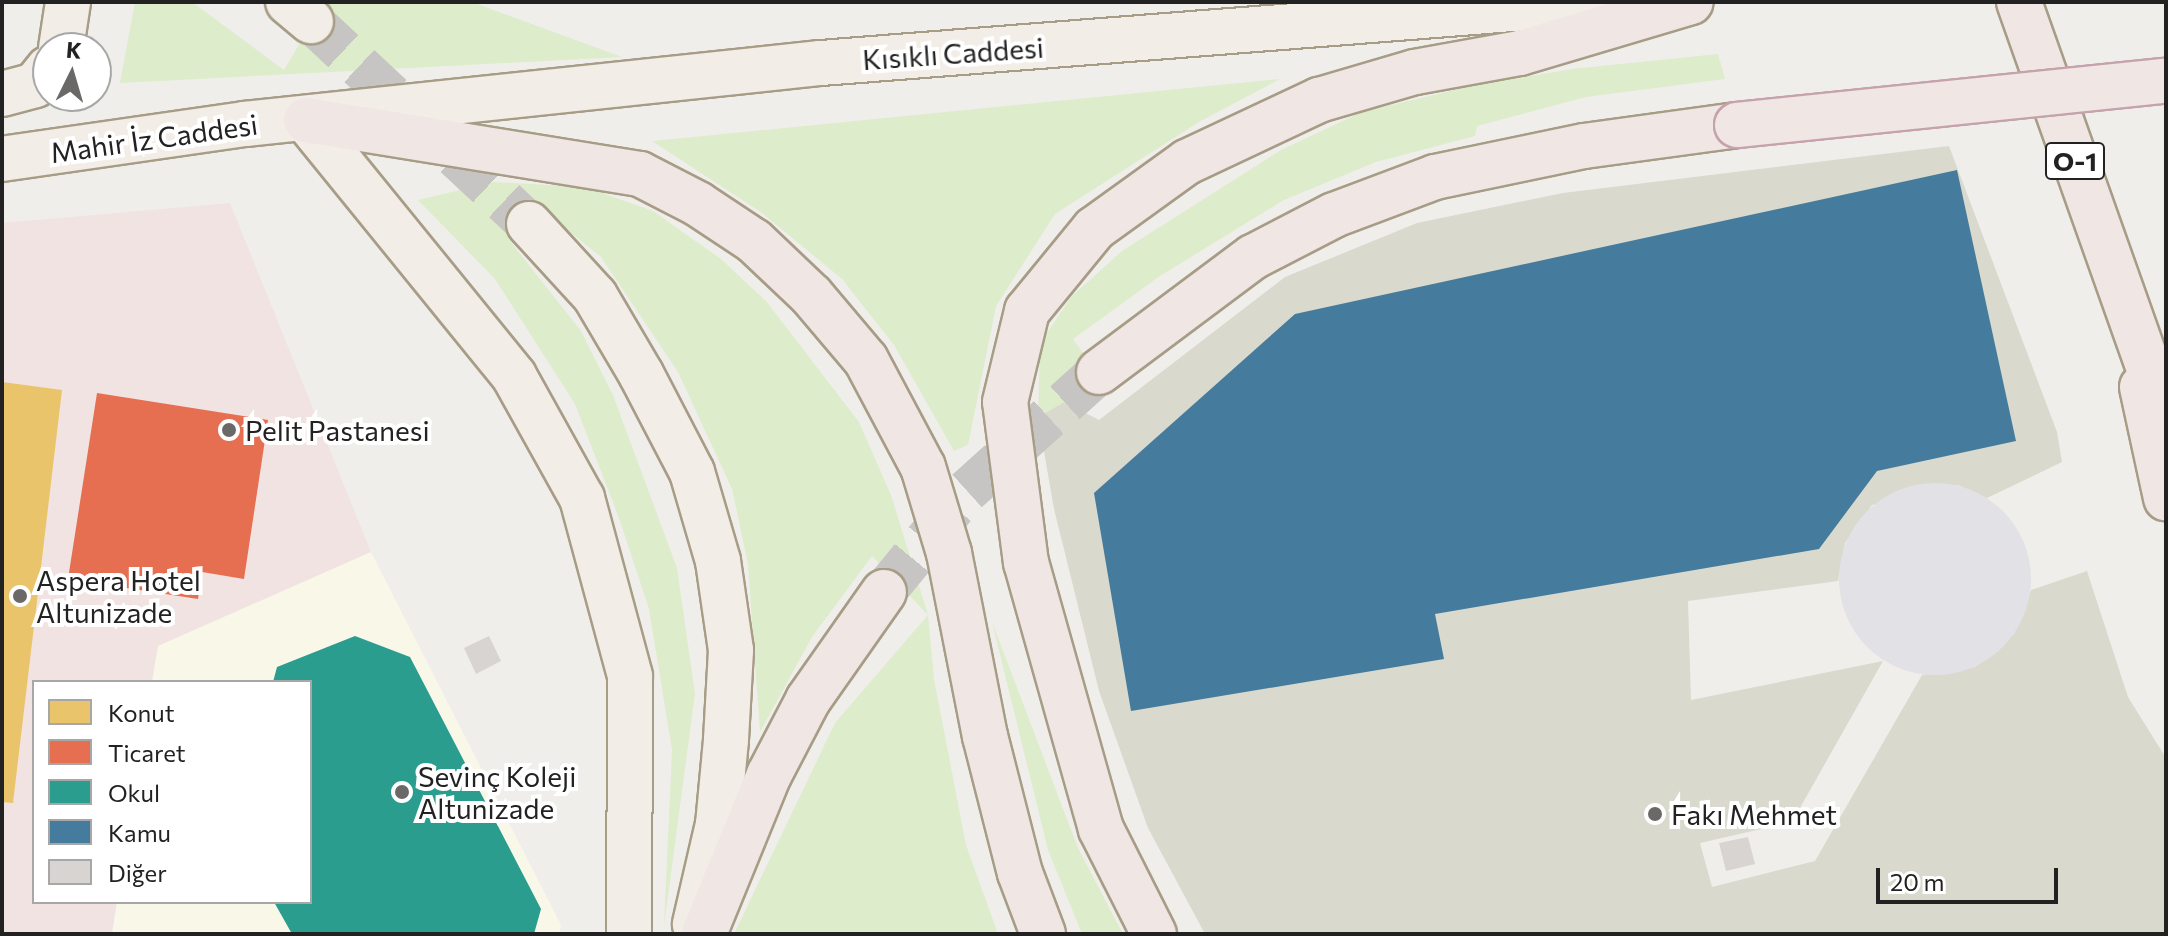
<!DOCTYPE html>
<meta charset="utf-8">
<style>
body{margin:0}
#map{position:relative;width:2168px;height:936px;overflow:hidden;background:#f0eeeb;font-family:Commissioner,sans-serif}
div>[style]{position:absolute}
.commercial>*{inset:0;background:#f1e3e1}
.education>*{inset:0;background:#f8f7e8}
.construction>*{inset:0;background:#d9d9cd}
.grass>*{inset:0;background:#ddeccb}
.plaza>*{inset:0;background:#e2e1e5}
.round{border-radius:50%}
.homes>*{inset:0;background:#e9c46a}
.shops>*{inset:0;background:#e76f51}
.schools>*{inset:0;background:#2a9d8f}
.public>*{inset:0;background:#457b9d}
.building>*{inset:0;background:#d7d4d2}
.primary-tunnel>*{height:44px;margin-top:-22px;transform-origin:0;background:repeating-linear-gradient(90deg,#c7c5c3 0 44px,transparent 0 66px)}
.trunk-tunnel>*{height:44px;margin-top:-22px;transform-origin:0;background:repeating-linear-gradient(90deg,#c7c5c3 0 44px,transparent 0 66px)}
.roads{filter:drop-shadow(2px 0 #a79c86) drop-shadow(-2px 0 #a79c86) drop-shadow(0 2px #a79c86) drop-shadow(0 -2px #a79c86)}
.primary>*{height:44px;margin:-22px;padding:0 22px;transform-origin:22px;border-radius:22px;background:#f3ede7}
.trunk>*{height:44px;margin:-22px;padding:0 22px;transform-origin:22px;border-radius:22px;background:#f0e6e4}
.bridges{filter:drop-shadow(2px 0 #c5a2ac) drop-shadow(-2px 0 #c5a2ac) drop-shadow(0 2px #c5a2ac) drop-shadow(0 -2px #c5a2ac)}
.trunk-bridge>*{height:44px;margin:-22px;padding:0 22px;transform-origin:22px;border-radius:22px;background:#f0e6e4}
.dots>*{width:22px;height:22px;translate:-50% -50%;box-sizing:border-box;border:4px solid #fff;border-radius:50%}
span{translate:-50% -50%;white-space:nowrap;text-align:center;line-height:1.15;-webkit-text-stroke:8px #fff;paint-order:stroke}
.shield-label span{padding:2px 6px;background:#fff;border:2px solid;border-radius:6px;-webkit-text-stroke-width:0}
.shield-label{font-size:26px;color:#222;font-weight:700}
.street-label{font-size:28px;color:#222}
.poi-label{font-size:28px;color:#222}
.left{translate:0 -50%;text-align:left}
.frame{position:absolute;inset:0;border:4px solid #222;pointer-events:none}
.legend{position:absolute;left:32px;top:680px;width:280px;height:224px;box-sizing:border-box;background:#fff;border:2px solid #a7a7a7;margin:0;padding:10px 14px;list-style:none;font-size:24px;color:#222}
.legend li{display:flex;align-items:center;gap:16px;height:40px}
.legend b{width:40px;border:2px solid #a7a7a7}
.north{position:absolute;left:32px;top:32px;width:80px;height:80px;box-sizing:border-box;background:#fff;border:2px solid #a7a7a7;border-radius:50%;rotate:5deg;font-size:22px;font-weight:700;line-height:32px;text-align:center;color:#222}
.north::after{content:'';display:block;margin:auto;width:28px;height:36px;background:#6a6968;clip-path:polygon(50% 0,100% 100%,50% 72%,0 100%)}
.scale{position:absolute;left:1876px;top:868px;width:182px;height:36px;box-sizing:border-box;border:4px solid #222;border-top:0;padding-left:10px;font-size:24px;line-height:28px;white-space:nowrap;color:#222;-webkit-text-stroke:6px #fff;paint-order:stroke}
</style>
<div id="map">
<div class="commercial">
<i style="clip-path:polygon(230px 203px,371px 552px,158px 646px,152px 682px,34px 682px,34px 902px,117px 902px,112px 934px,2px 934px,2px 223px)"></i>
</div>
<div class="education">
<i style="clip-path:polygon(371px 552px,561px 925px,559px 934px,112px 934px,117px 902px,310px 902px,310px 682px,152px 682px,158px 646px)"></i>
</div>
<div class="construction">
<i style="clip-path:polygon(1949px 146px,2057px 432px,2062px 462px,1987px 498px,1958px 485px,1872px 505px,1845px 543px,1838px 581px,1688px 601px,1691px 700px,1883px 661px,1792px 822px,1700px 843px,1712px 887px,1815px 861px,1922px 675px,1975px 667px,2014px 634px,2031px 590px,2087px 571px,2128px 697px,2166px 758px,2166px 934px,1205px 934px,1148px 828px,1099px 691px,1054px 509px,1038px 417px,1064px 402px,1099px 420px,1285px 277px,1417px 223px,1563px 193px)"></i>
</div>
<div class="grass">
<i style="clip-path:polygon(135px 2px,192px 2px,284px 70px,324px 2px,472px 2px,622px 57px,120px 83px)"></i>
<i style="clip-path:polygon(1718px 54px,1725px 79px,1586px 97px,1477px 126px,1475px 136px,1376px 162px,1284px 200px,1160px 276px,1073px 339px,1092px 365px,1064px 402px,1038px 417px,1040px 343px,1072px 296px,1122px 251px,1281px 150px,1362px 112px,1463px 88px,1572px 69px)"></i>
<i style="clip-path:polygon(1280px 79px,1199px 122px,1055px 214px,996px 306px,968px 445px,954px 451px,894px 345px,842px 279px,762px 213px,652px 141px)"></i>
<i style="clip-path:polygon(494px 182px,585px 187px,653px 211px,721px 259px,766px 301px,859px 422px,891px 495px,928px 615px,934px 679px,966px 845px,998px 934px,734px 934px,835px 723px,928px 615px,872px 556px,812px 637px,760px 732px,748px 564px,732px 489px,678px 372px,601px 257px,544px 211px,510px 241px,581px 331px,613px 395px,677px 568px,695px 694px,664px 926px,672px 750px,649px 609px,619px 518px,575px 404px,495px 279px,418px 200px)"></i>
<i style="clip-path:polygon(992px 622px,1078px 848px,1123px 934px,1082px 934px,1048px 850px)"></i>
</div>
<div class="plaza">
<i class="round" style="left:1839px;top:483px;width:192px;height:192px"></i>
</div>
<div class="homes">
<i style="clip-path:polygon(2px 382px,62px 390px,13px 803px,2px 802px)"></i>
</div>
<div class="shops">
<i style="clip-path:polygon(97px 393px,268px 420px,244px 579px,202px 572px,198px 599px,68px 579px)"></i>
</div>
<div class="schools">
<i style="clip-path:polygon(355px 636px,410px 657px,541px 909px,534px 934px,292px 934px,274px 902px,310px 902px,310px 682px,273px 682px,277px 667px)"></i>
</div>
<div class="public">
<i style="clip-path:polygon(1957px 170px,2016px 441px,1877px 471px,1819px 549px,1435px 614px,1444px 659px,1131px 711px,1094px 493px,1295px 314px)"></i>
</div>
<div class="building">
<i style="clip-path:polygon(489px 636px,501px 661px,476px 674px,464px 648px)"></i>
<i style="clip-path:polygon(1748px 837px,1755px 864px,1726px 871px,1719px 843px)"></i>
</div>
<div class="primary-tunnel">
<i style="left:311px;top:21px;width:298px;rotate:43deg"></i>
</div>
<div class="trunk-tunnel">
<i style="left:884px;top:592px;width:131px;rotate:-50.6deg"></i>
<i style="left:967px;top:491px;width:178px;rotate:-42deg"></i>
</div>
<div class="roads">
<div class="primary">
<i style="left:288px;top:2px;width:30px;rotate:40deg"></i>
<i style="left:61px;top:48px;width:47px;rotate:-81.3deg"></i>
<i style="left:2px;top:94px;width:34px;rotate:-15deg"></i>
<i style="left:35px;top:85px;width:21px;rotate:-51deg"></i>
<i style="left:306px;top:120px;width:330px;rotate:50.9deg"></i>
<i style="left:514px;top:376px;width:140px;rotate:60.9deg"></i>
<i style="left:582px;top:498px;width:184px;rotate:74.9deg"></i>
<i style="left:630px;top:676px;width:258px;rotate:90.2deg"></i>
<i style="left:2px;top:159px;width:246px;rotate:-8.2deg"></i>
<i style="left:245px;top:124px;width:579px;rotate:-6.05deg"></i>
<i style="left:821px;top:63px;width:783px;rotate:-4.47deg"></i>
<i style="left:529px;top:224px;width:98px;rotate:47.5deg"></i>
<i style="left:595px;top:296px;width:91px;rotate:59.5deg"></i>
<i style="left:641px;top:374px;width:110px;rotate:62.5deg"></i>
<i style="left:692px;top:472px;width:93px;rotate:73.7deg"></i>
<i style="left:718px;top:561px;width:90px;rotate:81.7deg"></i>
<i style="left:731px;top:650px;width:90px;rotate:93.2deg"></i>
<i style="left:726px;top:740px;width:84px;rotate:95.4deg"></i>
<i style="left:718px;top:824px;width:103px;rotate:103deg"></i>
</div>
<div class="trunk">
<i style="left:2019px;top:2px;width:440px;rotate:70.5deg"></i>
<i style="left:306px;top:120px;width:338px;rotate:9.2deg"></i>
<i style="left:640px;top:174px;width:65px;rotate:27.3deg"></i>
<i style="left:698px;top:204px;width:67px;rotate:33.5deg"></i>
<i style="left:754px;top:241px;width:79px;rotate:43.5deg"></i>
<i style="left:811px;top:295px;width:85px;rotate:49.8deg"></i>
<i style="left:866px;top:360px;width:121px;rotate:62deg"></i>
<i style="left:923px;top:467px;width:90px;rotate:73.2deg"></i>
<i style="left:949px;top:553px;width:187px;rotate:78.9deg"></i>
<i style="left:985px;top:736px;width:141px;rotate:75.7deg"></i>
<i style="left:1020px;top:873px;width:65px;rotate:69.3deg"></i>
<i style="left:1099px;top:372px;width:192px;rotate:-36.8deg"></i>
<i style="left:1253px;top:257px;width:91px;rotate:-27.4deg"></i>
<i style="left:1334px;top:215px;width:108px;rotate:-20.6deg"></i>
<i style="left:1435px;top:177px;width:152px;rotate:-11.8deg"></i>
<i style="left:1584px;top:146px;width:154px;rotate:-7.8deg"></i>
<i style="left:2142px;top:387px;width:114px;rotate:77.8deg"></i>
<i style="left:704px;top:934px;width:172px;rotate:-67.8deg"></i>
<i style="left:769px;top:775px;width:85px;rotate:-62.5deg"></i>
<i style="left:808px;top:700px;width:132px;rotate:-54.9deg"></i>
<i style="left:1154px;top:934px;width:118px;rotate:-116.8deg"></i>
<i style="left:1101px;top:829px;width:276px;rotate:-105.7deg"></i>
<i style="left:1026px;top:563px;width:162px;rotate:-97.4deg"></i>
<i style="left:1005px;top:402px;width:94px;rotate:-76.4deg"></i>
<i style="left:1027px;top:311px;width:106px;rotate:-50.7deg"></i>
<i style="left:1094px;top:229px;width:115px;rotate:-35.8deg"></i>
<i style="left:1187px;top:162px;width:146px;rotate:-25.2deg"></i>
<i style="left:1319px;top:100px;width:100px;rotate:-16.3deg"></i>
<i style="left:1415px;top:72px;width:107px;rotate:-10.3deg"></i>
<i style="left:1520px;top:53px;width:178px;rotate:-16.6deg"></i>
</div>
</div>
<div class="bridges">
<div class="trunk-bridge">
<i style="left:1737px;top:125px;width:431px;rotate:-5.9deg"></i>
</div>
</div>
<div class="dots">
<i style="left:229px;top:430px;background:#6a6968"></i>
<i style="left:20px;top:596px;background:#6a6968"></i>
<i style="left:402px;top:792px;background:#6a6968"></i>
<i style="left:1655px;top:814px;background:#6a6968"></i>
</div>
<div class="shield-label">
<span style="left:2075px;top:161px">O-1</span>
</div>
<div class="street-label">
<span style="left:953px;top:53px;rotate:-4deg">Kısıklı Caddesi</span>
<span style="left:154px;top:138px;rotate:-8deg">Mahir İz Caddesi</span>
</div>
<div class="poi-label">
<span class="left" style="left:245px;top:430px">Pelit Pastanesi</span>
<span class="left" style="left:36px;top:596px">Aspera Hotel<br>Altunizade</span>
<span class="left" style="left:418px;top:792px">Sevinç Koleji<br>Altunizade</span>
<span class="left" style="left:1671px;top:814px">Fakı Mehmet</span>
</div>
<div class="frame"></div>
<ul class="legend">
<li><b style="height:22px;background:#e9c46a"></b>Konut</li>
<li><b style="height:22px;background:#e76f51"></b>Ticaret</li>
<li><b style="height:22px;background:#2a9d8f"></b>Okul</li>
<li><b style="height:22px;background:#457b9d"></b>Kamu</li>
<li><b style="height:22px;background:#d7d4d2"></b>Diğer</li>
</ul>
<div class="north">K</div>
<div class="scale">20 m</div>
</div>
